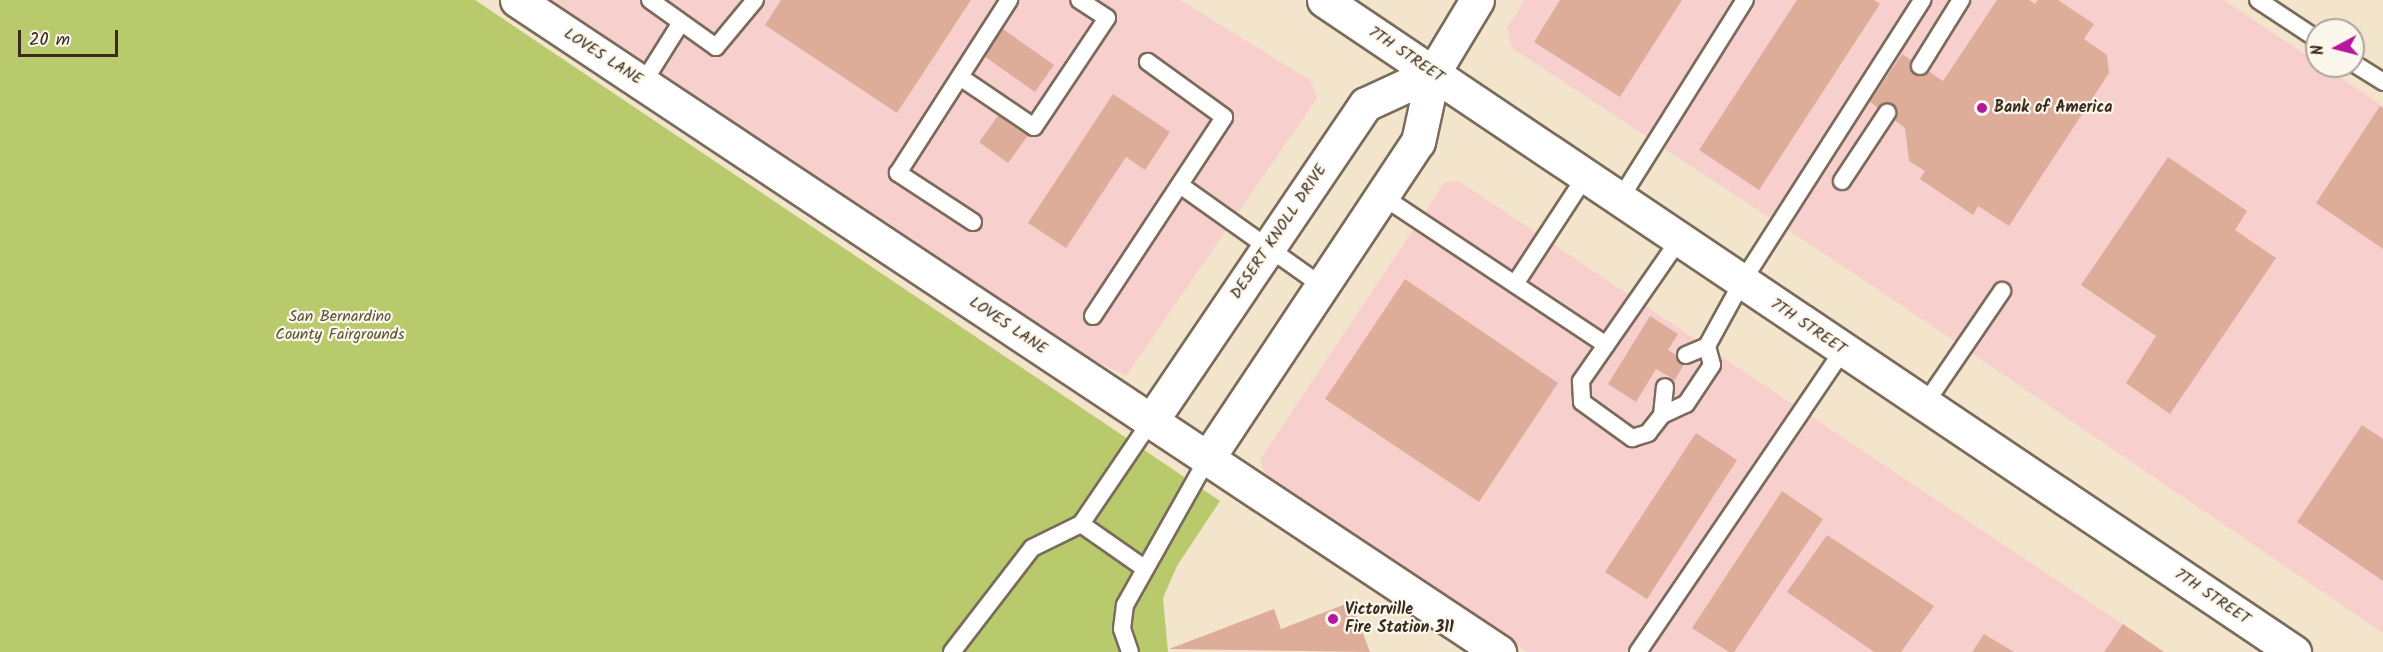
<!DOCTYPE html>
<style>
body{margin:0}
#map{position:relative;width:2383px;height:652px;overflow:hidden;background:#f3e5cb;font-family:Kalam,sans-serif}
div>[style]{position:absolute}
.built>*{inset:0;background:#f7d0ce}
.green>*{inset:0;background:#b9ca6d}
.building>*{inset:0;background:#dead9a}
.roads{filter:drop-shadow(2px 0 #7b6b5b) drop-shadow(-2px 0 #7b6b5b) drop-shadow(0 2px #7b6b5b) drop-shadow(0 -2px #7b6b5b)}
.lane>*{height:16px;margin:-8px;padding:0 8px;transform-origin:8px;border-radius:8px;background:#fff}
.street>*{height:33px;margin:-16.5px;padding:0 16.5px;transform-origin:16.5px;border-radius:16.5px;background:#fff}
.secondary>*{height:33px;margin:-16.5px;padding:0 16.5px;transform-origin:16.5px;border-radius:16.5px;background:#fff}
.dots>*{width:16px;height:16px;translate:-50% -50%;box-sizing:border-box;border:3px solid #fbf7ec;border-radius:50%}
span{translate:-50% -50%;white-space:nowrap;text-align:center;line-height:1.15;-webkit-text-stroke:4.5px #fbf7ec;paint-order:stroke}
.street-label{font-size:16px;color:#3b2a1e}
.poi-label{font-size:16px;color:#3b2a1e;font-weight:700}
.left{translate:0 -50%;text-align:left}
.park-label{font-size:16px;color:#5a5232}
.north{position:absolute;left:2305px;top:18px;width:60px;height:60px;box-sizing:border-box;background:#fbf7ec;border:2px solid #aea59a;border-radius:50%;rotate:263deg;font-size:16px;font-weight:700;line-height:24px;text-align:center;color:#3b2a1e}
.north::after{content:'';display:block;margin:auto;width:21px;height:27px;background:#b5179e;clip-path:polygon(50% 0,100% 100%,50% 72%,0 100%)}
.scale{position:absolute;left:18px;top:30px;width:100px;height:27px;box-sizing:border-box;border:3px solid #3b2a1e;border-top:0;padding-left:8px;font-size:18px;line-height:21px;white-space:nowrap;color:#3b2a1e;-webkit-text-stroke:4px #fbf7ec;paint-order:stroke}
</style>
<div id="map">
<div class="built">
<i style="clip-path:polygon(541px 0,1180px 0,1310px 80px,1317px 98px,1126px 376px,1043px 335px)"></i>
<i style="clip-path:polygon(1525px 0,2224px 0,2317px 62px,2317px 66px,2323px 66px,2383px 106px,2383px 633px,1873px 286px,1512px 48px,1507px 28px)"></i>
<i style="clip-path:polygon(1459px 181px,2164px 652px,1527px 652px,1266px 476px,1260px 460px,1445px 182px)"></i>
</div>
<div class="green">
<i style="clip-path:polygon(0 0,475px 0,1220px 501px,1177px 566px,1163px 598px,1168px 652px,0 652px)"></i>
</div>
<div class="building">
<i style="clip-path:polygon(781px 0,971px 0,897px 113px,765px 25px)"></i>
<i style="clip-path:polygon(1560px 0,1682px 0,1620px 97px,1534px 42px)"></i>
<i style="clip-path:polygon(1797px 0,1874px 0,1880px 4px,1759px 190px,1699px 150px)"></i>
<i style="clip-path:polygon(1997px 0,2029px 0,2035px 4px,2038px 0,2058px 0,2094px 24px,2084px 39px,2107px 55px,2109px 73px,2009px 226px,1978px 206px,1973px 215px,1920px 179px,1925px 171px,1909px 161px,1905px 128px,1870px 102px,1902px 54px,1943px 81px)"></i>
<i style="clip-path:polygon(1003px 29px,1054px 65px,1035px 92px,984px 56px)"></i>
<i style="clip-path:polygon(1113px 94px,1170px 132px,1145px 170px,1126px 157px,1066px 248px,1028px 223px)"></i>
<i style="clip-path:polygon(2380px 106px,2383px 108px,2383px 249px,2316px 203px)"></i>
<i style="clip-path:polygon(1000px 113px,1029px 134px,1008px 163px,979px 142px)"></i>
<i style="clip-path:polygon(2168px 157px,2247px 211px,2235px 230px,2276px 258px,2170px 414px,2126px 383px,2156px 336px,2081px 285px)"></i>
<i style="clip-path:polygon(1405px 279px,1558px 383px,1479px 502px,1325px 399px)"></i>
<i style="clip-path:polygon(1650px 316px,1678px 334px,1668px 350px,1686px 361px,1675px 380px,1656px 369px,1636px 402px,1608px 384px)"></i>
<i style="clip-path:polygon(2362px 425px,2383px 439px,2383px 581px,2297px 522px)"></i>
<i style="clip-path:polygon(1696px 433px,1737px 460px,1647px 599px,1605px 572px)"></i>
<i style="clip-path:polygon(1782px 491px,1823px 519px,1734px 652px,1729px 652px,1692px 628px)"></i>
<i style="clip-path:polygon(1827px 535px,1934px 606px,1901px 652px,1874px 652px,1787px 592px)"></i>
<i style="clip-path:polygon(1351px 602px,1370px 652px,1169px 649px,1274px 609px,1281px 629px)"></i>
<i style="clip-path:polygon(2123px 624px,2164px 652px,2104px 652px)"></i>
<i style="clip-path:polygon(1984px 634px,2014px 652px,1972px 652px)"></i>
</div>
<div class="roads">
<div class="lane">
<i style="left:650px;top:0;width:81px;rotate:35.5deg"></i>
<i style="left:716px;top:47px;width:61px;rotate:-50.3deg"></i>
<i style="left:2258px;top:0;width:71px;rotate:33.5deg"></i>
<i style="left:2353px;top:63px;width:36px;rotate:32deg"></i>
<i style="left:1920px;top:66px;width:78px;rotate:-58.2deg"></i>
<i style="left:960px;top:77px;width:89px;rotate:34deg"></i>
<i style="left:1034px;top:127px;width:131px;rotate:-56.2deg"></i>
<i style="left:1107px;top:18px;width:33px;rotate:-147deg"></i>
<i style="left:643px;top:83px;width:70px;rotate:-57.9deg"></i>
<i style="left:1842px;top:181px;width:82px;rotate:-56.5deg"></i>
<i style="left:1180px;top:185px;width:174px;rotate:35.4deg"></i>
<i style="left:1382px;top:196px;width:269px;rotate:33.6deg"></i>
<i style="left:1620px;top:199px;width:235px;rotate:-57.9deg"></i>
<i style="left:973px;top:222px;width:90px;rotate:-146.8deg"></i>
<i style="left:898px;top:173px;width:206px;rotate:-57.3deg"></i>
<i style="left:1679px;top:240px;width:172px;rotate:124.8deg"></i>
<i style="left:1581px;top:381px;width:21px;rotate:87deg"></i>
<i style="left:1582px;top:402px;width:62px;rotate:35.8deg"></i>
<i style="left:1632px;top:438px;width:17px;rotate:-17deg"></i>
<i style="left:1648px;top:433px;width:23px;rotate:-52deg"></i>
<i style="left:1662px;top:415px;width:26px;rotate:-25deg"></i>
<i style="left:1686px;top:404px;width:47px;rotate:-56.3deg"></i>
<i style="left:1712px;top:365px;width:20px;rotate:-105deg"></i>
<i style="left:1707px;top:346px;width:73px;rotate:-61.3deg"></i>
<i style="left:1742px;top:282px;width:335px;rotate:-57.4deg"></i>
<i style="left:1515px;top:284px;width:128px;rotate:-56.8deg"></i>
<i style="left:1093px;top:316px;width:238px;rotate:-56.6deg"></i>
<i style="left:1224px;top:117px;width:94px;rotate:-144.1deg"></i>
<i style="left:1686px;top:355px;width:23px;rotate:-23deg"></i>
<i style="left:1925px;top:404px;width:137px;rotate:-55.7deg"></i>
<i style="left:1662px;top:415px;width:28px;rotate:-84deg"></i>
<i style="left:1081px;top:524px;width:77px;rotate:34.9deg"></i>
<i style="left:952px;top:652px;width:131px;rotate:-52.4deg"></i>
<i style="left:1032px;top:548px;width:55px;rotate:-26.1deg"></i>
<i style="left:1081px;top:524px;width:125px;rotate:-55.8deg"></i>
<i style="left:1130px;top:652px;width:24px;rotate:-109deg"></i>
<i style="left:1122px;top:629px;width:24px;rotate:-83deg"></i>
<i style="left:1125px;top:605px;width:171px;rotate:-60.6deg"></i>
<i style="left:1638px;top:652px;width:365px;rotate:-55.8deg"></i>
</div>
<div class="street">
<i style="left:517px;top:0;width:1179px;rotate:33.58deg"></i>
<i style="left:1151px;top:421px;width:383px;rotate:-55.9deg"></i>
<i style="left:1366px;top:104px;width:74px;rotate:-24.8deg"></i>
<i style="left:1209px;top:456px;width:377px;rotate:-56.4deg"></i>
<i style="left:1418px;top:142px;width:71px;rotate:-77.7deg"></i>
<i style="left:1433px;top:73px;width:85px;rotate:-58.9deg"></i>
</div>
<div class="secondary">
<i style="left:1324px;top:0;width:1169px;rotate:33.91deg"></i>
</div>
</div>
<div class="dots">
<i style="left:1982px;top:108px;background:#b5179e"></i>
<i style="left:1333px;top:619px;background:#b5179e"></i>
</div>
<div class="street-label">
<span style="left:1406px;top:55px;rotate:34deg">7TH STREET</span>
<span style="left:603px;top:57px;rotate:33deg">LOVES LANE</span>
<span style="left:1279px;top:232px;rotate:-56deg">DESERT KNOLL DRIVE</span>
<span style="left:1008px;top:326px;rotate:34deg">LOVES LANE</span>
<span style="left:1808px;top:327px;rotate:34deg">7TH STREET</span>
<span style="left:2212px;top:597px;rotate:34deg">7TH STREET</span>
</div>
<div class="poi-label">
<span class="left" style="left:1994px;top:108px">Bank of America</span>
<span class="left" style="left:1345px;top:619px">Victorville<br>Fire Station 311</span>
</div>
<div class="park-label">
<span style="left:340px;top:326px">San Bernardino<br>County Fairgrounds</span>
</div>
<div class="north">N</div>
<div class="scale">20 m</div>
</div>
